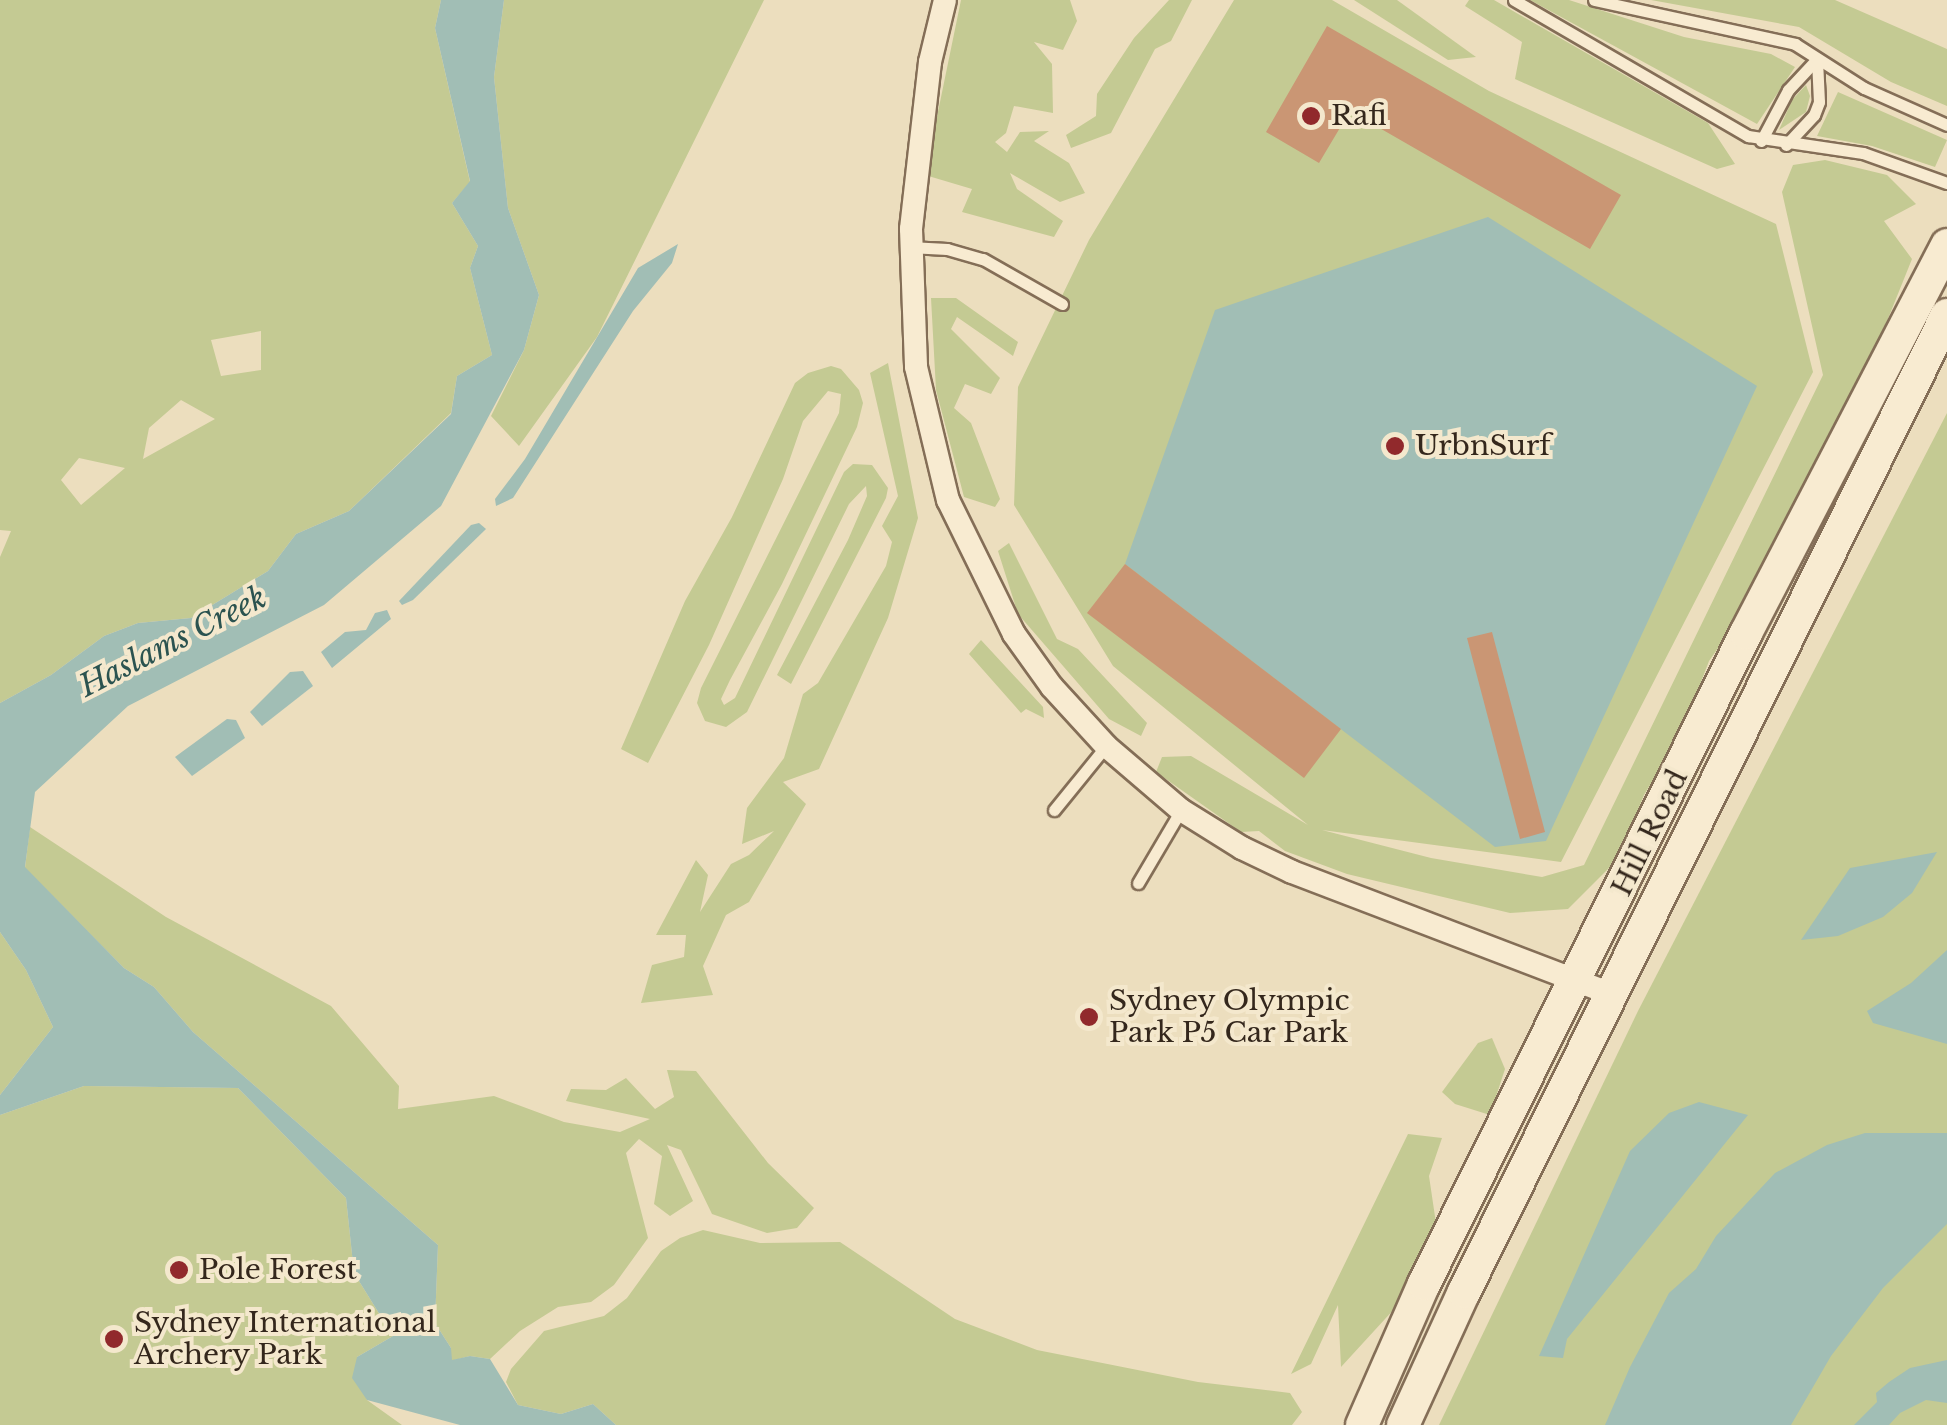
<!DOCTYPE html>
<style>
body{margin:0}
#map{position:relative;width:1947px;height:1425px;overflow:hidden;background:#ecdebe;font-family:"Libre Baskerville",serif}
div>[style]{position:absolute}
.green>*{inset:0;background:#c4ca93}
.water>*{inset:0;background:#a1beb5}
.building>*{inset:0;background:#ca9674}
.roads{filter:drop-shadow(2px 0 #846e57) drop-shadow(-2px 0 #846e57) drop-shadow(0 2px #846e57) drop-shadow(0 -2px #846e57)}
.lane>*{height:11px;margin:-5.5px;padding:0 5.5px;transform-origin:5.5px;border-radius:5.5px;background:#f8ebd1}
.street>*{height:22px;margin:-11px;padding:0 11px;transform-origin:11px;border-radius:11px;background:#f8ebd1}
.secondary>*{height:32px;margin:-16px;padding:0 16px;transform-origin:16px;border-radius:16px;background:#f8ebd1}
.dots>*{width:28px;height:28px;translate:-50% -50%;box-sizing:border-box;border:5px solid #f4e8cd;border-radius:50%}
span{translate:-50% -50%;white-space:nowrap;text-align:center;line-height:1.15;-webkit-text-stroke:8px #f4e8cd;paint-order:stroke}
.poi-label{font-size:28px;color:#34271c}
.left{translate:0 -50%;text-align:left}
.street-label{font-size:28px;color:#34271c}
.water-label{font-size:30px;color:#2b5350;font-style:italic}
</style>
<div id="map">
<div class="green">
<i style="clip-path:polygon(evenodd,0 0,441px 0,435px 28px,470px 182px,452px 203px,478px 246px,470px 268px,492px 355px,457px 376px,451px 413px,349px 511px,296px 534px,268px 571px,191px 618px,138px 623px,104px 636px,51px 675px,0 703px,0 557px,11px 531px,0 530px,0 0,261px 331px,261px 370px,221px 376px,211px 340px,261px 331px,0 0,181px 400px,215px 419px,143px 459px,149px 428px,181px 400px,0 0,79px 458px,125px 468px,81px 505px,61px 480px,79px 458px)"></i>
<i style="clip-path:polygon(504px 0,764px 0,597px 337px,519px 446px,491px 416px,524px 350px,539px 295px,508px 208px,494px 77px)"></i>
<i style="clip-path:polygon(961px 0,1070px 0,1077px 21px,1063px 50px,1034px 42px,1052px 64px,1053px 113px,1014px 106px,1006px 133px,995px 142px,1007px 152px,1020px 132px,1049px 131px,1034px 141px,1069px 163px,1085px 193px,1060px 202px,1010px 173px,1017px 189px,1063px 221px,1054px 237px,962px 212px,972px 189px,925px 175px)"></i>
<i style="clip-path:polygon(1169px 0,1192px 0,1171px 41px,1155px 49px,1111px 133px,1071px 148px,1066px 135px,1096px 116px,1097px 94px,1134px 38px)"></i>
<i style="clip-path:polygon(1234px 0,1332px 0,1489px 91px,1776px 224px,1813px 372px,1561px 862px,1322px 830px,1431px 858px,1542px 877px,1584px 865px,1823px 375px,1782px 192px,1793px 165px,1825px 160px,1887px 175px,1916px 204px,1884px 221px,1912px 259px,1877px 346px,1728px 634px,1709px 661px,1682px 732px,1644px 795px,1618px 859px,1568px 909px,1510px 913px,1347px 874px,1285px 851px,1259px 831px,1241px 832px,1156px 772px,1162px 757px,1191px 756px,1308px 825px,1113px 666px,1014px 505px,1018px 387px,1089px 240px)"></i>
<i style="clip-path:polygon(1354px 0,1397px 0,1476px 57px,1448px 60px)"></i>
<i style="clip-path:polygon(1469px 0,1494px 0,1708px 123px,1735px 164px,1717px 169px,1515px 79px,1522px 42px,1465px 6px)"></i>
<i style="clip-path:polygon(1530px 0,1569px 0,1684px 37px,1771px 54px,1795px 67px,1757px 124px)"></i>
<i style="clip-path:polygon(1651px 0,1835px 0,1947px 49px,1947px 106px,1891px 82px,1799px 27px)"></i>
<i style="clip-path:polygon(1806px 85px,1810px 96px,1806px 112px,1779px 130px,1792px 100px)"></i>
<i style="clip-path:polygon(1838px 92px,1947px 140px,1935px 167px,1872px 146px,1817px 136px)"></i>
<i style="clip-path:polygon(931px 298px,956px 298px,1018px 342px,1013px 356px,957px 317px,951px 329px,1000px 378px,991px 394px,965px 384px,954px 408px,971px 423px,1000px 499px,995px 507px,964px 497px,936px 390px)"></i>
<i style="clip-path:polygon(888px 363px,918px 518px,888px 618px,819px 769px,783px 782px,806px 804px,749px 902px,726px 915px,703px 966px,713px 995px,641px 1003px,652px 965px,684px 957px,686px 935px,656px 935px,696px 860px,708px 875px,700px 912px,731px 864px,749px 855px,774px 831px,742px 844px,747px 808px,784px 758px,803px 694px,818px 683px,886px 566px,892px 542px,882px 526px,898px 496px,870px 373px)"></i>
<i style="clip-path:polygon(831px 366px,841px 369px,859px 390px,863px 403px,857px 427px,782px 584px,730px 680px,721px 699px,724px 705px,735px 698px,844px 472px,853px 464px,872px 465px,888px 488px,886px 498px,791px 684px,777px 675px,848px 540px,867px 496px,866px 486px,849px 504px,747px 712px,726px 727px,705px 721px,697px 703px,701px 688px,839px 413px,841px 394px,828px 391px,803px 421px,783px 479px,709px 645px,648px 763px,621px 749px,685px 601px,732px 517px,795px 383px,808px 373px)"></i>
<i style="clip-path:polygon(1947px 413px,1947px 1425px,1439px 1425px,1638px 1011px)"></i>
<i style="clip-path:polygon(1009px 543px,1057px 639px,1078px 649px,1147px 723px,1141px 736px,1109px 719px,1018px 614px,998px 551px)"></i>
<i style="clip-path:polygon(981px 640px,1043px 707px,1044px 718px,1026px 709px,1021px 713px,969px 654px)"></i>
<i style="clip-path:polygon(30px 827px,166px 917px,331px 1006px,399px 1086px,398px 1109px,494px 1096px,564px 1122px,620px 1132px,650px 1119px,566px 1101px,571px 1089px,606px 1090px,626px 1078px,655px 1109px,674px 1097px,667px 1070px,696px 1071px,768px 1163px,814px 1208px,797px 1228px,767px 1233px,712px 1214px,681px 1150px,667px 1145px,693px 1201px,670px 1216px,654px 1204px,662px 1156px,639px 1139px,626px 1153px,648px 1238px,614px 1285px,591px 1302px,558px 1307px,520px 1331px,490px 1359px,470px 1356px,451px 1361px,451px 1348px,435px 1323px,438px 1245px,193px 1032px,154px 987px,124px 968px,25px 868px)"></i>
<i style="clip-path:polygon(0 932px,26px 970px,53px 1027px,0 1095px)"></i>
<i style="clip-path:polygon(1492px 1038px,1505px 1069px,1490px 1115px,1455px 1104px,1442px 1092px,1478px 1043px)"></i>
<i style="clip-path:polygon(84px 1086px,238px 1088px,346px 1198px,354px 1273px,393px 1336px,357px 1357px,367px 1400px,402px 1425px,0 1425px,0 1115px)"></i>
<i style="clip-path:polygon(1408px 1134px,1442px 1138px,1429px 1176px,1437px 1230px,1396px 1307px,1341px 1367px,1338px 1305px,1311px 1364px,1291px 1374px)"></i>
<i style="clip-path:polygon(703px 1230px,760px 1243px,840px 1242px,955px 1319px,1037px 1350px,1198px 1382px,1290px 1393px,1302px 1412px,1292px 1425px,616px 1425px,593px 1404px,561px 1414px,518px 1405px,506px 1382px,511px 1369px,544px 1331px,604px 1316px,627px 1298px,661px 1251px,680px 1238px)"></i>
</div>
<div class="water">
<i style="clip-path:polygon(441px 0,504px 0,494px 77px,508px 208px,539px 295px,524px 350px,441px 506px,324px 605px,128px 706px,35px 792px,25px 867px,124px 968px,154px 987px,193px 1032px,438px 1245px,435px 1323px,451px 1348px,452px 1360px,470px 1356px,490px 1359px,518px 1405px,561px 1414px,593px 1404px,616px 1425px,460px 1425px,367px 1400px,352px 1378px,357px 1357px,393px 1336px,354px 1273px,346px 1198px,238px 1088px,84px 1086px,0 1115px,0 1095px,53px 1027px,26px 970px,0 932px,0 703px,51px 675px,104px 636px,138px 623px,191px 618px,268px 571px,296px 534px,349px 511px,451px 414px,457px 376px,492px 355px,470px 268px,478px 246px,452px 203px,470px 181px,435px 28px)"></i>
<i style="clip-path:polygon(1488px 217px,1757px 386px,1546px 841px,1495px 847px,1125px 564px,1215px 310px)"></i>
<i style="clip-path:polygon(678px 244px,672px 263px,633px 311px,513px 498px,496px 506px,495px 499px,525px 459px,638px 268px)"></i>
<i style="clip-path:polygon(479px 523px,486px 529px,413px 600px,402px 605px,399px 601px,471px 525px)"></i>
<i style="clip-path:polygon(387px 610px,391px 619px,332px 668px,321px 652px,345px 632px,366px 630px,375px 613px)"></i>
<i style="clip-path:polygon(303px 671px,313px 686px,262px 726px,250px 712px,290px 672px)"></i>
<i style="clip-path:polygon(227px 719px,236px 720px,245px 738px,192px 776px,175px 757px)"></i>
<i style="clip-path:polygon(1937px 852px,1912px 893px,1883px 917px,1838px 936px,1801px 940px,1850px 868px)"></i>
<i style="clip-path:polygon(1947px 950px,1947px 1044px,1873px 1023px,1867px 1011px,1911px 983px)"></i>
<i style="clip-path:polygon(1699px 1102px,1748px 1115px,1567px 1339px,1563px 1358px,1539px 1356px,1630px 1151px,1669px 1113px)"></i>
<i style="clip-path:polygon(1865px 1133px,1947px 1133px,1947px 1224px,1883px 1288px,1831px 1356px,1791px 1425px,1605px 1425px,1630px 1367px,1669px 1293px,1696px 1269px,1716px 1236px,1775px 1173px,1827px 1145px)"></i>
<i style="clip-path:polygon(1947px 1360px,1947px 1403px,1926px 1400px,1900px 1413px,1889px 1425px,1854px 1425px,1877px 1402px,1876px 1393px,1889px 1382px,1910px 1368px)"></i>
</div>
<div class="building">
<i style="clip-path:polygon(1327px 26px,1621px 195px,1590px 249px,1350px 111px,1319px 163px,1266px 132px)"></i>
<i style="clip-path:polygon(1125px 564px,1341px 729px,1304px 778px,1087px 613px)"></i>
<i style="clip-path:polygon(1492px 632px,1545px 832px,1520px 839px,1467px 638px)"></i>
</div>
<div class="roads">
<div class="lane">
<i style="left:1514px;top:0;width:271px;rotate:30.2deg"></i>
<i style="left:1748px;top:136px;width:116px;rotate:8.4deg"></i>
<i style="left:1863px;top:153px;width:89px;rotate:19.7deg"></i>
<i style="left:1594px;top:0;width:206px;rotate:12.3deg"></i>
<i style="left:1795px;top:44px;width:82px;rotate:32.5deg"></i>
<i style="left:1864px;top:88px;width:91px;rotate:24deg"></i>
<i style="left:1761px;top:141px;width:58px;rotate:-62.1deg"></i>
<i style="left:1788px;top:90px;width:42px;rotate:-46.9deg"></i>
<i style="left:1786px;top:145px;width:41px;rotate:-47deg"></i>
<i style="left:1814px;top:115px;width:14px;rotate:-69deg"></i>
<i style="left:1819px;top:102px;width:43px;rotate:-92.7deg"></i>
<i style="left:909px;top:247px;width:38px;rotate:3deg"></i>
<i style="left:947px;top:249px;width:37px;rotate:16deg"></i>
<i style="left:983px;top:259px;width:91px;rotate:29.7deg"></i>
<i style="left:1054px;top:810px;width:82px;rotate:-50.9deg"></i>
<i style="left:1138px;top:883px;width:85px;rotate:-59.5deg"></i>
</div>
<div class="street">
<i style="left:945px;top:0;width:64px;rotate:103.6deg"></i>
<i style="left:930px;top:62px;width:168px;rotate:96.5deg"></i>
<i style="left:911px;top:229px;width:138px;rotate:87.9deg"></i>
<i style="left:916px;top:367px;width:137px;rotate:76.5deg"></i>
<i style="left:948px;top:500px;width:149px;rotate:63.8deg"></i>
<i style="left:1014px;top:634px;width:65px;rotate:54.4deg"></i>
<i style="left:1052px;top:687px;width:80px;rotate:47.5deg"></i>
<i style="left:1106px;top:746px;width:99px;rotate:40.5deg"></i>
<i style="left:1181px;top:810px;width:72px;rotate:31.9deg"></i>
<i style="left:1242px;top:848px;width:55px;rotate:25.6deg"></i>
<i style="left:1292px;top:872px;width:342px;rotate:20.9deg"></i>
</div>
<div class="secondary">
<i style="left:1362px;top:1425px;width:154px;rotate:-66.3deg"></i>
<i style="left:1424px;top:1284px;width:726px;rotate:-63.68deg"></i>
<i style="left:1746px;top:633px;width:437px;rotate:-62.6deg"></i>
<i style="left:1403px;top:1425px;width:146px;rotate:-65.4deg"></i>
<i style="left:1464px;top:1292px;width:1090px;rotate:-63.69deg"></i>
</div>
</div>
<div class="dots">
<i style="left:1311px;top:116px;background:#91292c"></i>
<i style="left:1395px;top:446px;background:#91292c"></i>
<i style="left:1089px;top:1017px;background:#91292c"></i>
<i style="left:179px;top:1270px;background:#91292c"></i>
<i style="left:114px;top:1339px;background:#91292c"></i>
</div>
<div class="poi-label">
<span class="left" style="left:1331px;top:116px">Rafi</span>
<span class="left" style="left:1415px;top:446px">UrbnSurf</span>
<span class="left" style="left:1109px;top:1017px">Sydney Olympic<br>Park P5 Car Park</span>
<span class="left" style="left:199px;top:1270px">Pole Forest</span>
<span class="left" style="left:134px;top:1339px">Sydney International<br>Archery Park</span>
</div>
<div class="street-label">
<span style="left:1650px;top:833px;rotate:-64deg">Hill Road</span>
</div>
<div class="water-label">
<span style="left:173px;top:642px;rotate:-27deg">Haslams Creek</span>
</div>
</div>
